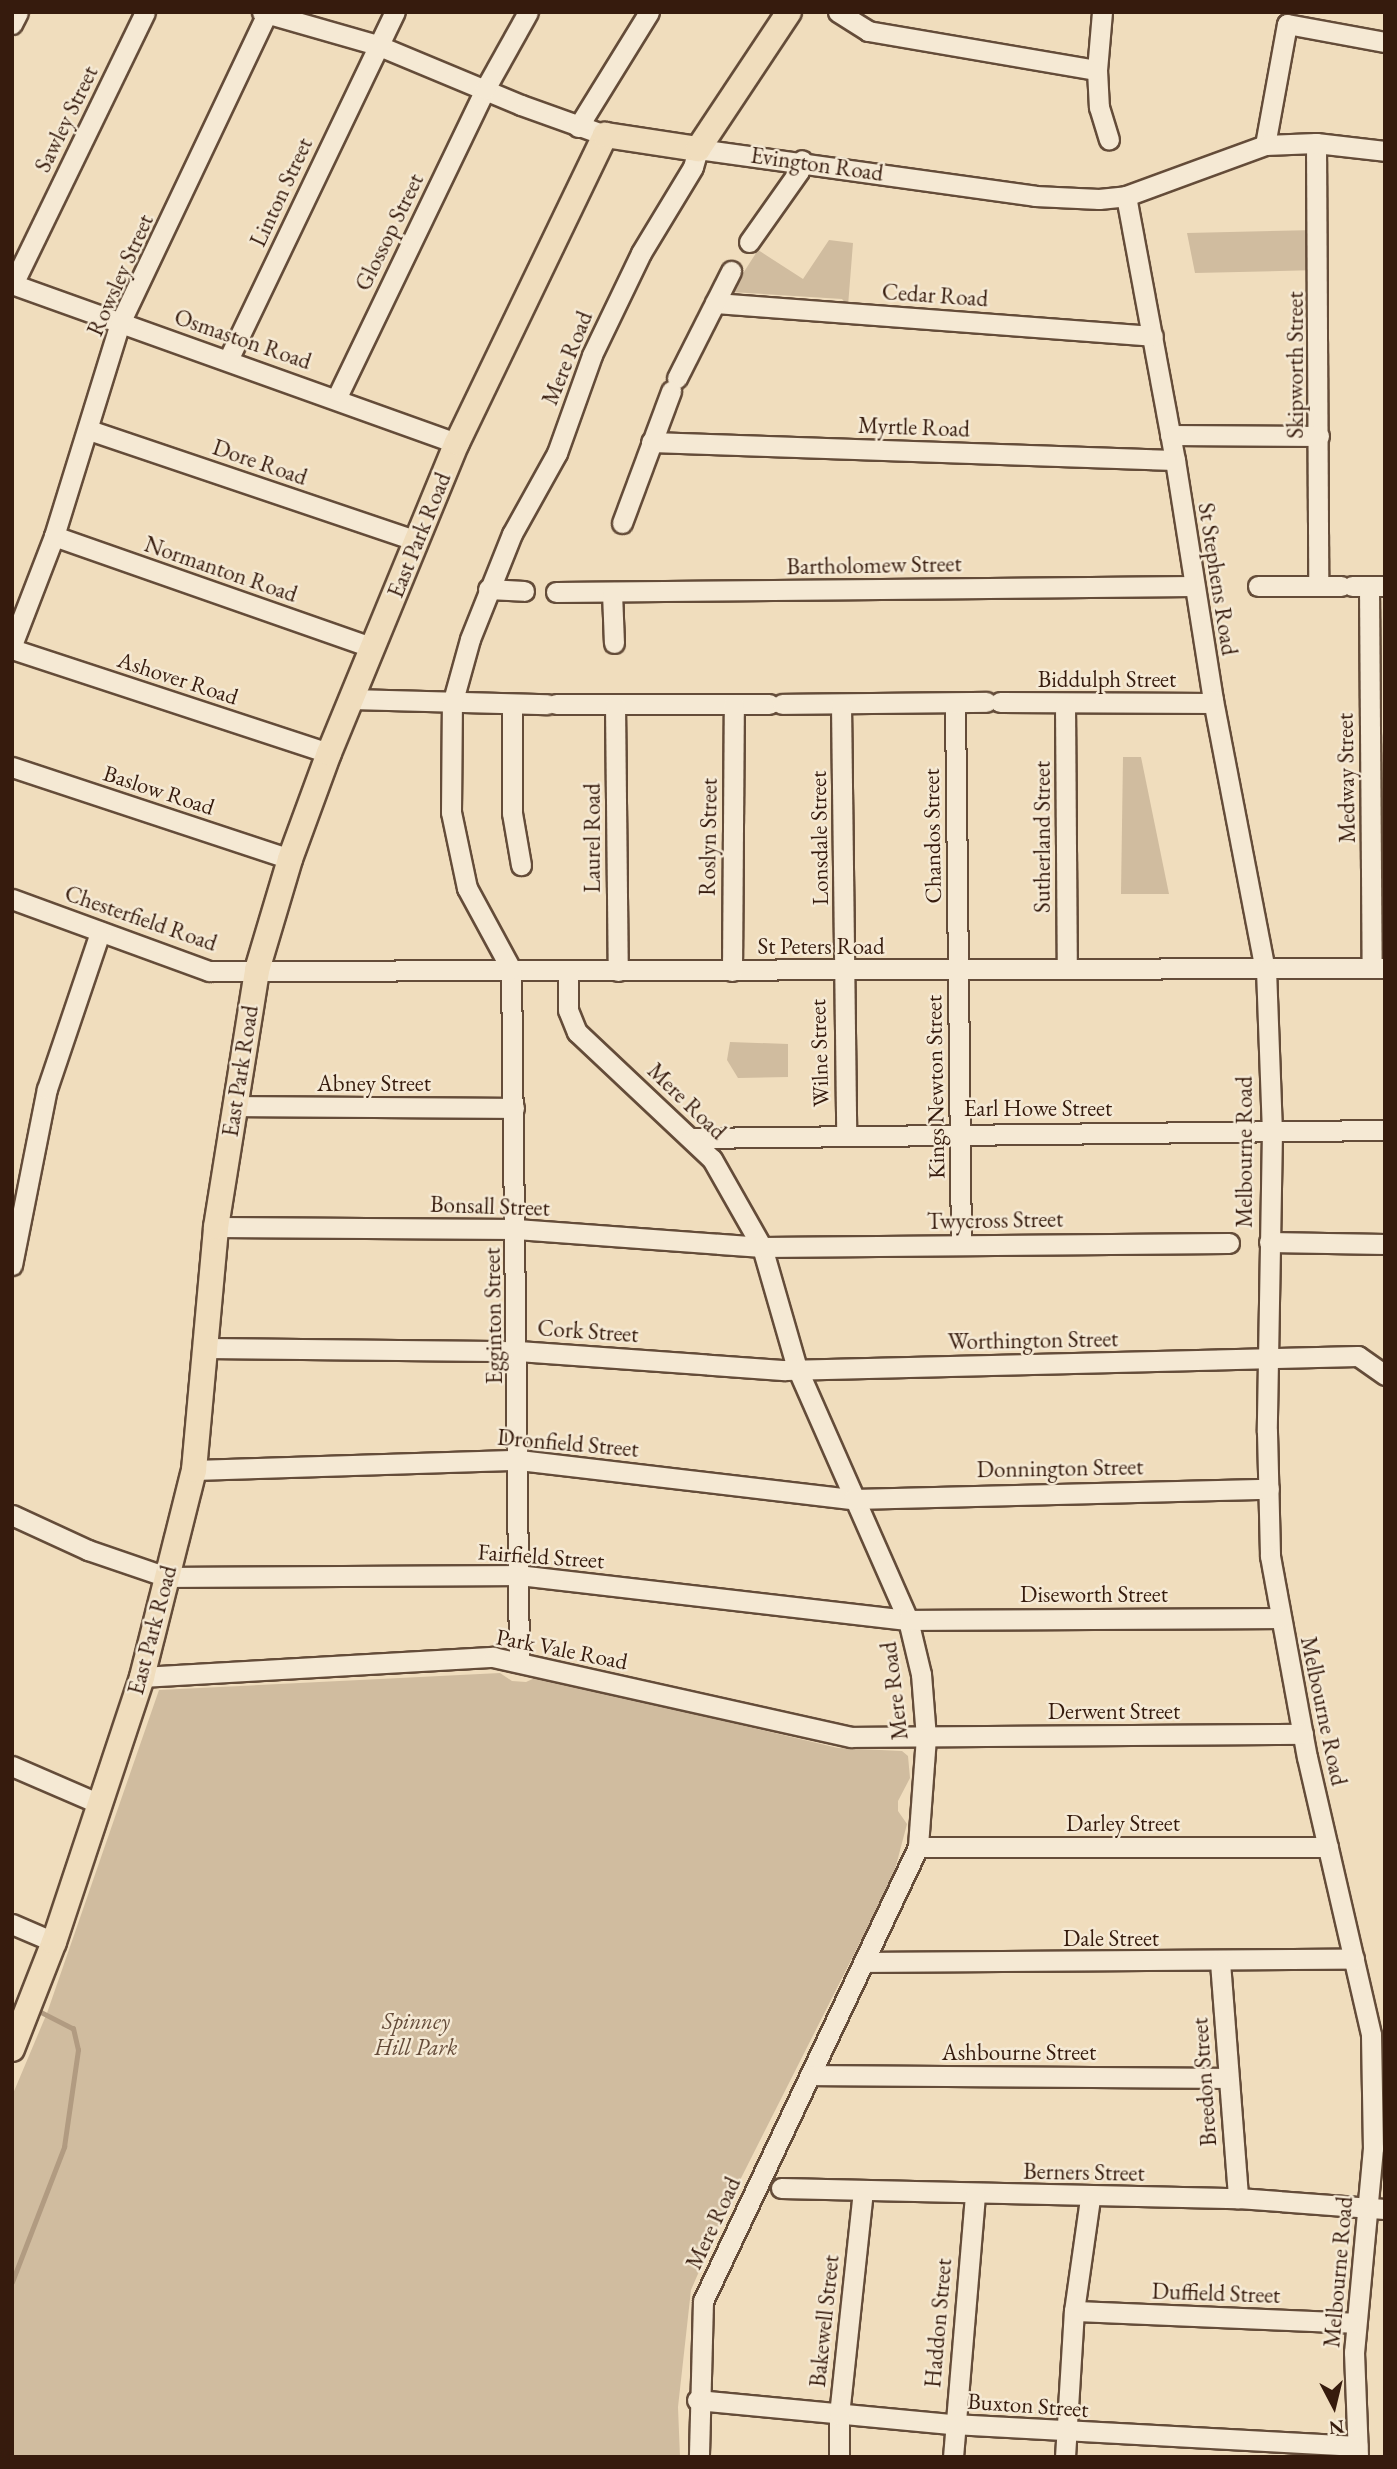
<!DOCTYPE html>
<style>
body{margin:0}
#map{position:relative;width:1397px;height:2469px;overflow:hidden;background:#f0ddbd;font-family:"EB Garamond",serif}
div>[style]{position:absolute}
.green>*{inset:0;background:#d0bc9f}
.stream>*{height:4.5px;margin:-2.25px;padding:0 2.25px;transform-origin:2.25px;border-radius:2.25px;background:#b19b81}
.roads{filter:drop-shadow(2px 0 #644c39) drop-shadow(-2px 0 #644c39) drop-shadow(0 2px #644c39) drop-shadow(0 -2px #644c39)}
.minor>*{height:19px;margin:-9.5px;padding:0 9.5px;transform-origin:9.5px;border-radius:9.5px;background:#f5e9d4}
.major>*{height:24px;margin:-12px;padding:0 12px;transform-origin:12px;border-radius:12px;background:#f0ddbd}
span{translate:-50% -50%;white-space:nowrap;text-align:center;line-height:1.15;-webkit-text-stroke:5px #f5e9d4;paint-order:stroke}
.street-label{font-size:23px;color:#361b0d}
.park-label{font-size:23px;color:#644b39;font-style:italic}
.frame{position:absolute;inset:0;border:14px solid #361b0d;pointer-events:none}
.north{position:absolute;left:1299px;top:2371px;width:70px;height:70px;-webkit-text-stroke:5px #f5e9d4;paint-order:stroke;rotate:173deg;font-size:19px;font-weight:700;line-height:28px;text-align:center;color:#361b0d}
.north::after{content:'';display:block;margin:auto;width:24px;height:32px;background:#361b0d;clip-path:polygon(50% 0,100% 100%,50% 72%,0 100%)}
</style>
<div id="map">
<div class="green">
<i style="clip-path:polygon(1317px 230px,1319px 270px,1195px 273px,1187px 233px)"></i>
<i style="clip-path:polygon(829px 240px,853px 243px,848px 306px,842px 299px,731px 292px,758px 250px,803px 279px)"></i>
<i style="clip-path:polygon(1123px 757px,1141px 757px,1169px 894px,1121px 894px)"></i>
<i style="clip-path:polygon(730px 1042px,788px 1044px,788px 1077px,738px 1078px,727px 1060px)"></i>
<i style="clip-path:polygon(500px 1673px,512px 1681px,526px 1682px,537px 1677px,838px 1748px,902px 1751px,908px 1756px,910px 1778px,898px 1801px,898px 1811px,907px 1824px,893px 1877px,731px 2198px,691px 2290px,678px 2407px,680px 2457px,12px 2457px,12px 2096px,47px 2013px,159px 1690px)"></i>
</div>
<div class="stream">
<i style="left:12px;top:2282px;width:145px;rotate:-68.9deg"></i>
<i style="left:64px;top:2147px;width:98px;rotate:-81.8deg"></i>
<i style="left:78px;top:2050px;width:22px;rotate:-103deg"></i>
<i style="left:73px;top:2029px;width:42px;rotate:-152.8deg"></i>
</div>
<div class="roads">
<div class="minor">
<i style="left:262px;top:12px;width:120px;rotate:16deg"></i>
<i style="left:377px;top:45px;width:156px;rotate:22.6deg"></i>
<i style="left:521px;top:105px;width:89px;rotate:19.7deg"></i>
<i style="left:838px;top:12px;width:36px;rotate:32deg"></i>
<i style="left:868px;top:31px;width:232px;rotate:9.7deg"></i>
<i style="left:1102px;top:12px;width:58px;rotate:94.9deg"></i>
<i style="left:1097px;top:70px;width:37px;rotate:87deg"></i>
<i style="left:1099px;top:107px;width:34px;rotate:73deg"></i>
<i style="left:12px;top:24px;width:13px;rotate:-63deg"></i>
<i style="left:578px;top:127px;width:135px;rotate:-58.3deg"></i>
<i style="left:1316px;top:143px;width:443px;rotate:89.7deg"></i>
<i style="left:1265px;top:145px;width:123px;rotate:-79.7deg"></i>
<i style="left:1287px;top:24px;width:100px;rotate:10.4deg"></i>
<i style="left:1126px;top:196px;width:269px;rotate:79.5deg"></i>
<i style="left:1175px;top:460px;width:243px;rotate:81deg"></i>
<i style="left:1213px;top:700px;width:274px;rotate:79.1deg"></i>
<i style="left:749px;top:242px;width:87px;rotate:-54.8deg"></i>
<i style="left:799px;top:171px;width:11px;rotate:-75deg"></i>
<i style="left:12px;top:284px;width:473px;rotate:19.7deg"></i>
<i style="left:13px;top:284px;width:302px;rotate:-64.1deg"></i>
<i style="left:715px;top:303px;width:439px;rotate:4.3deg"></i>
<i style="left:228px;top:360px;width:386px;rotate:-64.4deg"></i>
<i style="left:677px;top:378px;width:120px;rotate:-63.2deg"></i>
<i style="left:337px;top:397px;width:342px;rotate:-64.3deg"></i>
<i style="left:485px;top:89px;width:88px;rotate:-60.8deg"></i>
<i style="left:89px;top:430px;width:345px;rotate:18.7deg"></i>
<i style="left:1170px;top:435px;width:149px;rotate:0.4deg"></i>
<i style="left:651px;top:442px;width:524px;rotate:1.97deg"></i>
<i style="left:622px;top:523px;width:141px;rotate:-69.6deg"></i>
<i style="left:54px;top:536px;width:338px;rotate:19.3deg"></i>
<i style="left:1258px;top:586px;width:83px"></i>
<i style="left:1352px;top:586px;width:33px"></i>
<i style="left:1369px;top:586px;width:382px;rotate:89.6deg"></i>
<i style="left:488px;top:589px;width:36px;rotate:3deg"></i>
<i style="left:556px;top:592px;width:637px;rotate:-0.54deg"></i>
<i style="left:612px;top:592px;width:51px;rotate:87.8deg"></i>
<i style="left:12px;top:645px;width:117px;rotate:-68.9deg"></i>
<i style="left:54px;top:536px;width:223px;rotate:-72.8deg"></i>
<i style="left:120px;top:323px;width:344px;rotate:-64.6deg"></i>
<i style="left:12px;top:649px;width:334px;rotate:18.2deg"></i>
<i style="left:351px;top:699px;width:196px;rotate:1.5deg"></i>
<i style="left:1000px;top:702px;width:213px;rotate:0.3deg"></i>
<i style="left:955px;top:703px;width:542px;rotate:89.37deg"></i>
<i style="left:512px;top:704px;width:109px;rotate:90deg"></i>
<i style="left:512px;top:813px;width:53px;rotate:80.2deg"></i>
<i style="left:556px;top:704px;width:213px"></i>
<i style="left:782px;top:704px;width:204px;rotate:-0.6deg"></i>
<i style="left:841px;top:704px;width:430px;rotate:89.3deg"></i>
<i style="left:1065px;top:704px;width:265px;rotate:89.6deg"></i>
<i style="left:615px;top:705px;width:266px;rotate:89.4deg"></i>
<i style="left:12px;top:767px;width:293px;rotate:18.3deg"></i>
<i style="left:12px;top:899px;width:210px;rotate:20.1deg"></i>
<i style="left:209px;top:971px;width:1176px;rotate:-0.15deg"></i>
<i style="left:1266px;top:969px;width:162px;rotate:87.9deg"></i>
<i style="left:1272px;top:1131px;width:301px;rotate:91deg"></i>
<i style="left:1267px;top:1432px;width:124px;rotate:88.6deg"></i>
<i style="left:1270px;top:1556px;width:204px;rotate:79.6deg"></i>
<i style="left:1307px;top:1757px;width:285px;rotate:77deg"></i>
<i style="left:1371px;top:2035px;width:113px;rotate:89deg"></i>
<i style="left:1373px;top:2148px;width:205px;rotate:95.3deg"></i>
<i style="left:1354px;top:2352px;width:105px;rotate:87.8deg"></i>
<i style="left:732px;top:971px;width:267px;rotate:-89.6deg"></i>
<i style="left:568px;top:973px;width:37px;rotate:90deg"></i>
<i style="left:568px;top:1010px;width:24px;rotate:68deg"></i>
<i style="left:577px;top:1032px;width:185px;rotate:43.3deg"></i>
<i style="left:712px;top:1159px;width:101px;rotate:60.4deg"></i>
<i style="left:762px;top:1247px;width:126px;rotate:73.9deg"></i>
<i style="left:797px;top:1368px;width:275px;rotate:66.2deg"></i>
<i style="left:908px;top:1620px;width:56px;rotate:76.5deg"></i>
<i style="left:921px;top:1674px;width:63px;rotate:85.5deg"></i>
<i style="left:926px;top:1737px;width:110px;rotate:94.2deg"></i>
<i style="left:918px;top:1847px;width:502px;rotate:115.34deg"></i>
<i style="left:703px;top:2301px;width:156px;rotate:91.5deg"></i>
<i style="left:233px;top:1106px;width:281px;rotate:0.4deg"></i>
<i style="left:691px;top:1138px;width:694px;rotate:-0.66deg"></i>
<i style="left:216px;top:1227px;width:300px;rotate:0.4deg"></i>
<i style="left:516px;top:1229px;width:247px;rotate:4.2deg"></i>
<i style="left:762px;top:1247px;width:467px;rotate:-0.5deg"></i>
<i style="left:1269px;top:1242px;width:116px;rotate:1deg"></i>
<i style="left:12px;top:1265px;width:179px;rotate:-78.8deg"></i>
<i style="left:47px;top:1089px;width:166px;rotate:-71.3deg"></i>
<i style="left:206px;top:1348px;width:312px;rotate:0.6deg"></i>
<i style="left:518px;top:1351px;width:268px;rotate:4.1deg"></i>
<i style="left:785px;top:1370px;width:573px;rotate:-1.4deg"></i>
<i style="left:1358px;top:1356px;width:33px;rotate:35deg"></i>
<i style="left:194px;top:1470px;width:325px;rotate:-1.8deg"></i>
<i style="left:519px;top:1460px;width:336px;rotate:6.7deg"></i>
<i style="left:853px;top:1499px;width:416px;rotate:-1.4deg"></i>
<i style="left:12px;top:1515px;width:84px;rotate:24.7deg"></i>
<i style="left:88px;top:1550px;width:83px;rotate:18.9deg"></i>
<i style="left:167px;top:1577px;width:351px;rotate:-0.3deg"></i>
<i style="left:518px;top:1575px;width:393px;rotate:6.6deg"></i>
<i style="left:908px;top:1620px;width:371px;rotate:-0.3deg"></i>
<i style="left:519px;top:1662px;width:693px;rotate:-90.66deg"></i>
<i style="left:511px;top:969px;width:92px;rotate:-118.5deg"></i>
<i style="left:467px;top:888px;width:78px;rotate:-101.9deg"></i>
<i style="left:451px;top:812px;width:108px;rotate:-89.5deg"></i>
<i style="left:452px;top:704px;width:67px;rotate:-74.5deg"></i>
<i style="left:470px;top:639px;width:113px;rotate:-68.2deg"></i>
<i style="left:512px;top:534px;width:93px;rotate:-60.9deg"></i>
<i style="left:557px;top:453px;width:104px;rotate:-70.3deg"></i>
<i style="left:592px;top:355px;width:113px;rotate:-64.3deg"></i>
<i style="left:641px;top:253px;width:100px;rotate:-58.8deg"></i>
<i style="left:693px;top:167px;width:19px;rotate:-74deg"></i>
<i style="left:698px;top:149px;width:340px;rotate:7.9deg"></i>
<i style="left:1035px;top:196px;width:64px;rotate:2.7deg"></i>
<i style="left:1099px;top:199px;width:27px;rotate:-6deg"></i>
<i style="left:1126px;top:196px;width:148px;rotate:-20.1deg"></i>
<i style="left:1265px;top:145px;width:51px;rotate:-2.2deg"></i>
<i style="left:1316px;top:143px;width:69px;rotate:6.6deg"></i>
<i style="left:142px;top:1677px;width:352px;rotate:-3.3deg"></i>
<i style="left:493px;top:1657px;width:367px;rotate:12.6deg"></i>
<i style="left:851px;top:1737px;width:452px;rotate:-0.4deg"></i>
<i style="left:12px;top:1766px;width:96px;rotate:23.4deg"></i>
<i style="left:918px;top:1847px;width:410px"></i>
<i style="left:12px;top:1924px;width:46px;rotate:23.2deg"></i>
<i style="left:867px;top:1962px;width:487px;rotate:-0.4deg"></i>
<i style="left:1220px;top:1962px;width:237px;rotate:85.6deg"></i>
<i style="left:810px;top:2075px;width:418px;rotate:0.4deg"></i>
<i style="left:781px;top:2188px;width:457px;rotate:1.3deg"></i>
<i style="left:1238px;top:2198px;width:147px;rotate:4.3deg"></i>
<i style="left:1074px;top:2311px;width:282px;rotate:2.4deg"></i>
<i style="left:697px;top:2400px;width:257px;rotate:5.4deg"></i>
<i style="left:953px;top:2424px;width:405px;rotate:3.1deg"></i>
<i style="left:839px;top:2457px;width:42px;rotate:-90deg"></i>
<i style="left:839px;top:2415px;width:225px;rotate:-83.9deg"></i>
<i style="left:953px;top:2457px;width:264px;rotate:-85.2deg"></i>
<i style="left:1065px;top:2457px;width:146px;rotate:-86.5deg"></i>
<i style="left:1074px;top:2311px;width:114px;rotate:-81.9deg"></i>
</div>
<div class="major">
<i style="left:12px;top:2049px;width:115px;rotate:-68.6deg"></i>
<i style="left:54px;top:1942px;width:279px;rotate:-71.6deg"></i>
<i style="left:142px;top:1677px;width:213px;rotate:-75.9deg"></i>
<i style="left:194px;top:1470px;width:244px;rotate:-84.8deg"></i>
<i style="left:216px;top:1227px;width:260px;rotate:-80.9deg"></i>
<i style="left:257px;top:970px;width:116px;rotate:-73.4deg"></i>
<i style="left:290px;top:859px;width:113px;rotate:-69.8deg"></i>
<i style="left:329px;top:753px;width:335px;rotate:-67.6deg"></i>
<i style="left:457px;top:443px;width:342px;rotate:-64.3deg"></i>
<i style="left:605px;top:135px;width:94px;rotate:8.6deg"></i>
<i style="left:698px;top:149px;width:164px;rotate:-56.4deg"></i>
</div>
</div>
<div class="street-label">
<span style="left:66px;top:119px;rotate:-64deg">Sawley Street</span>
<span style="left:817px;top:164px;rotate:8deg">Evington Road</span>
<span style="left:281px;top:192px;rotate:-65deg">Linton Street</span>
<span style="left:389px;top:232px;rotate:-64deg">Glossop Street</span>
<span style="left:120px;top:275px;rotate:-66deg">Rowsley Street</span>
<span style="left:935px;top:295px;rotate:4deg">Cedar Road</span>
<span style="left:243px;top:339px;rotate:19deg">Osmaston Road</span>
<span style="left:567px;top:358px;rotate:-68deg">Mere Road</span>
<span style="left:1295px;top:365px;rotate:-90deg">Skipworth Street</span>
<span style="left:914px;top:427px;rotate:2deg">Myrtle Road</span>
<span style="left:260px;top:462px;rotate:19deg">Dore Road</span>
<span style="left:419px;top:535px;rotate:-68deg">East Park Road</span>
<span style="left:874px;top:565px;rotate:-1deg">Bartholomew Street</span>
<span style="left:221px;top:569px;rotate:19deg">Normanton Road</span>
<span style="left:1218px;top:579px;rotate:81deg">St Stephens Road</span>
<span style="left:178px;top:678px;rotate:18deg">Ashover Road</span>
<span style="left:1107px;top:679px">Biddulph Street</span>
<span style="left:1346px;top:778px;rotate:-91deg">Medway Street</span>
<span style="left:159px;top:790px;rotate:18deg">Baslow Road</span>
<span style="left:932px;top:836px;rotate:-91deg">Chandos Street</span>
<span style="left:708px;top:837px;rotate:-89deg">Roslyn Street</span>
<span style="left:1042px;top:837px;rotate:-90deg">Sutherland Street</span>
<span style="left:592px;top:838px;rotate:-90deg">Laurel Road</span>
<span style="left:819px;top:838px;rotate:-91deg">Lonsdale Street</span>
<span style="left:141px;top:918px;rotate:19deg">Chesterfield Road</span>
<span style="left:821px;top:946px">St Peters Road</span>
<span style="left:819px;top:1053px;rotate:-92deg">Wilne Street</span>
<span style="left:240px;top:1071px;rotate:-81deg">East Park Road</span>
<span style="left:374px;top:1083px">Abney Street</span>
<span style="left:935px;top:1087px;rotate:-91deg">Kings Newton Street</span>
<span style="left:687px;top:1101px;rotate:44deg">Mere Road</span>
<span style="left:1038px;top:1108px">Earl Howe Street</span>
<span style="left:1244px;top:1152px;rotate:-90deg">Melbourne Road</span>
<span style="left:490px;top:1206px;rotate:2deg">Bonsall Street</span>
<span style="left:995px;top:1220px;rotate:-1deg">Twycross Street</span>
<span style="left:493px;top:1316px;rotate:-91deg">Egginton Street</span>
<span style="left:588px;top:1331px;rotate:4deg">Cork Street</span>
<span style="left:1033px;top:1340px;rotate:-1deg">Worthington Street</span>
<span style="left:568px;top:1443px;rotate:5deg">Dronfield Street</span>
<span style="left:1060px;top:1468px;rotate:-1deg">Donnington Street</span>
<span style="left:541px;top:1556px;rotate:4deg">Fairfield Street</span>
<span style="left:1094px;top:1594px">Diseworth Street</span>
<span style="left:152px;top:1630px;rotate:-75deg">East Park Road</span>
<span style="left:562px;top:1649px;rotate:11deg">Park Vale Road</span>
<span style="left:894px;top:1691px;rotate:-97deg">Mere Road</span>
<span style="left:1114px;top:1711px">Derwent Street</span>
<span style="left:1324px;top:1711px;rotate:78deg">Melbourne Road</span>
<span style="left:1123px;top:1823px">Darley Street</span>
<span style="left:1111px;top:1938px">Dale Street</span>
<span style="left:1019px;top:2052px">Ashbourne Street</span>
<span style="left:1204px;top:2082px;rotate:-94deg">Breedon Street</span>
<span style="left:1084px;top:2172px;rotate:1deg">Berners Street</span>
<span style="left:713px;top:2223px;rotate:-65deg">Mere Road</span>
<span style="left:1338px;top:2272px;rotate:-85deg">Melbourne Road</span>
<span style="left:1216px;top:2293px;rotate:2deg">Duffield Street</span>
<span style="left:824px;top:2321px;rotate:-84deg">Bakewell Street</span>
<span style="left:938px;top:2323px;rotate:-85deg">Haddon Street</span>
<span style="left:1028px;top:2405px;rotate:4deg">Buxton Street</span>
</div>
<div class="park-label">
<span style="left:416px;top:2034px">Spinney<br>Hill Park</span>
</div>
<div class="frame"></div>
<div class="north">N</div>
</div>
